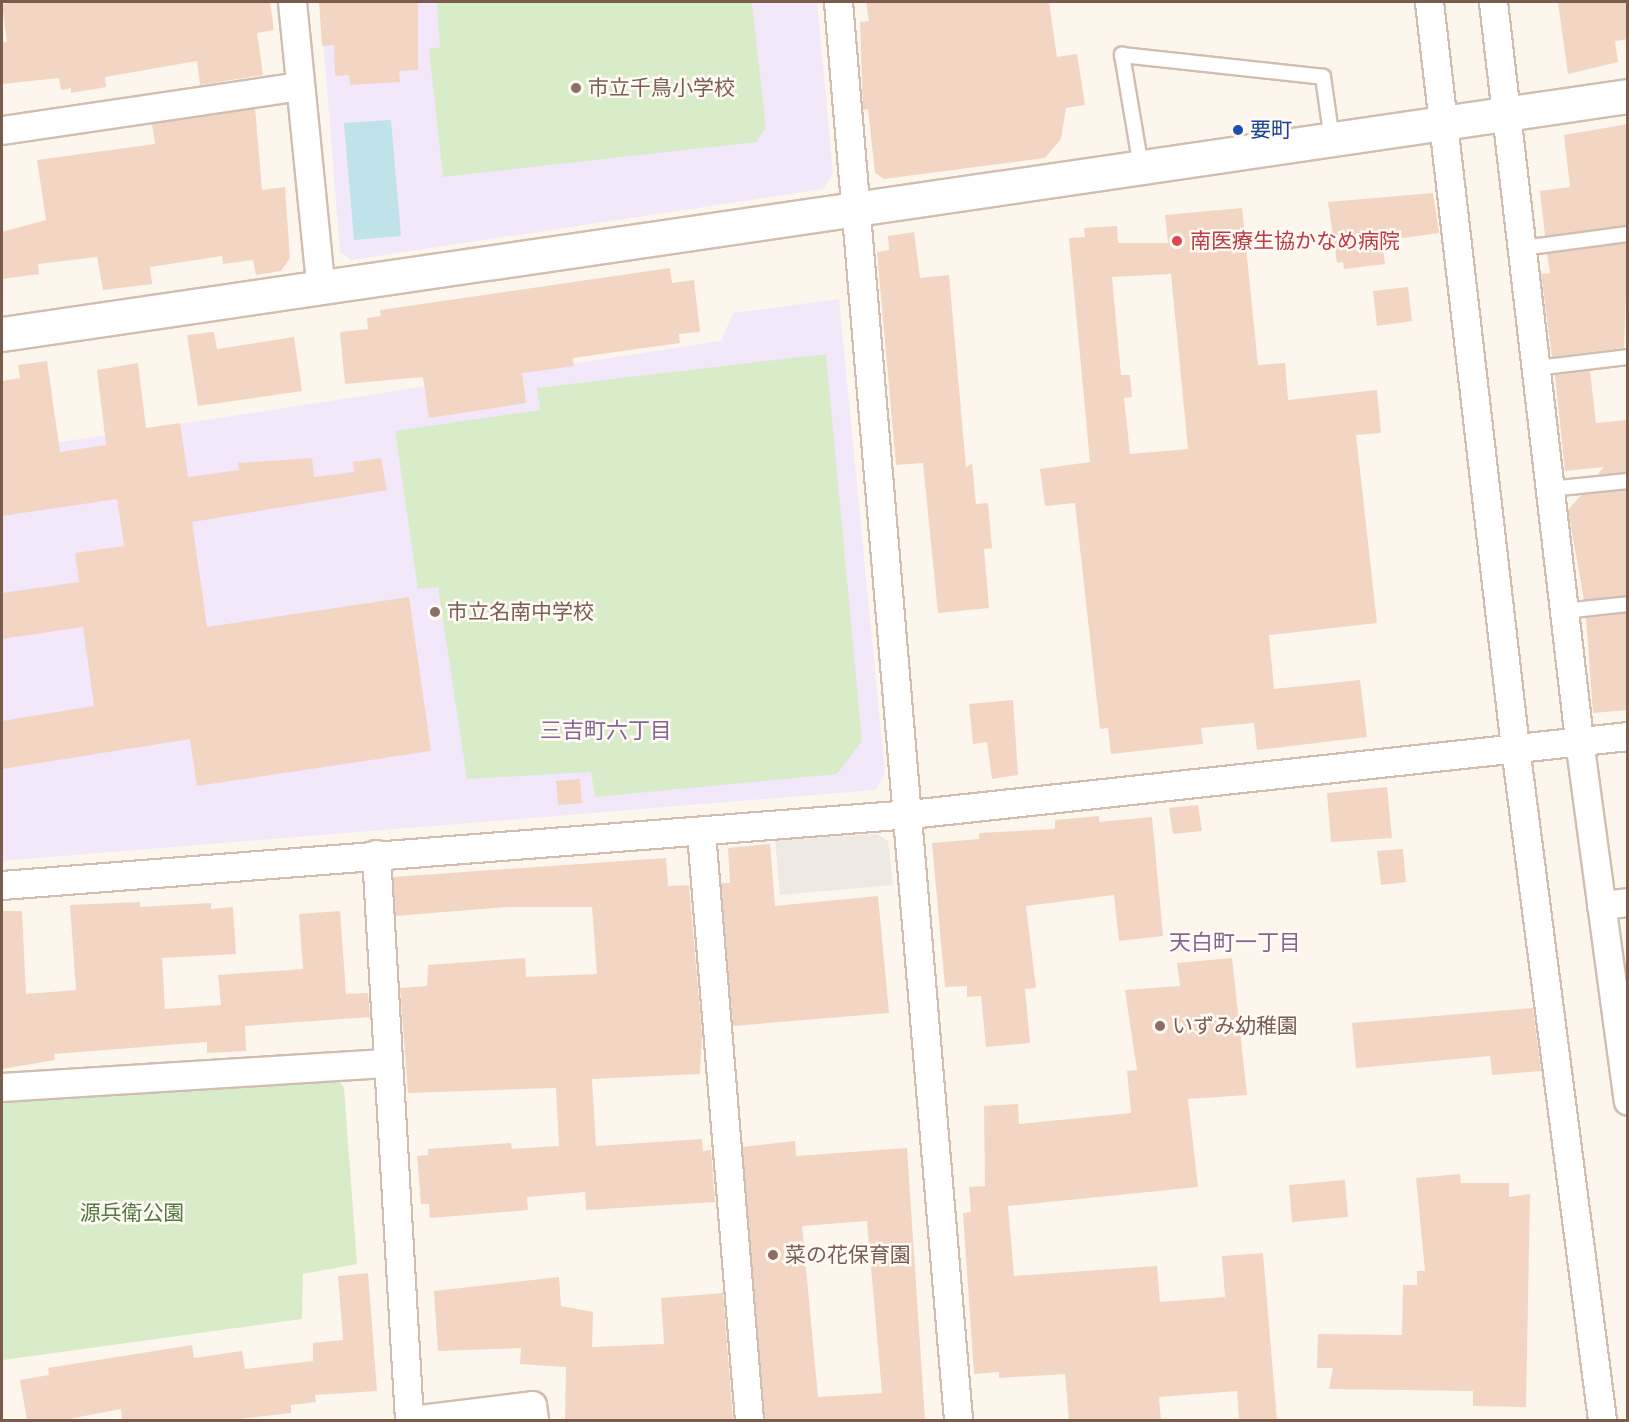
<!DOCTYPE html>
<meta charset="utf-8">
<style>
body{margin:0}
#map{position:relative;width:1629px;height:1422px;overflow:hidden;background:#fdf6ec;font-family:"Roboto Condensed","Noto Sans JP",sans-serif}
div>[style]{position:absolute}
.industrial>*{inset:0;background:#efe9e4}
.education>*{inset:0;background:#f3e8fa}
.green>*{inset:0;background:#d8ecc9}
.water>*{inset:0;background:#bfe3e8}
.building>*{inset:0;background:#f3d5c3}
.roads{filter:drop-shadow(2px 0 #d1beb0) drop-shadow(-2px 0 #d1beb0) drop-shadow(0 2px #d1beb0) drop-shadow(0 -2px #d1beb0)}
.lane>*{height:14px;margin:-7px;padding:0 7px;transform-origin:7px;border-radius:7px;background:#fff}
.street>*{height:27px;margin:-13.5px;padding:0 13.5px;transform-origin:13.5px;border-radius:13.5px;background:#fff}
.secondary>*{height:33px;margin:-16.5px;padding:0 16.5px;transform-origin:16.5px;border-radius:16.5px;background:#fff}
.dots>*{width:16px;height:16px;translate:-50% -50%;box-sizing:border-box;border:3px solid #fffaf3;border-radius:50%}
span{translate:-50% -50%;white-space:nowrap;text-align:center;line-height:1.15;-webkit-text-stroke:5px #fffaf3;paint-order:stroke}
.education-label{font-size:21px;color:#785e54}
.left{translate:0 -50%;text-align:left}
.transit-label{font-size:21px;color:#164399}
.health-label{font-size:21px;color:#be3a42}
.park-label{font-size:21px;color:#537a41}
.neighbourhood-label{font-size:22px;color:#846695}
.frame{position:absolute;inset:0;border:3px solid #7a5c4d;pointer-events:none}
</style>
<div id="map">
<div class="industrial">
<i style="clip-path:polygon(877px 834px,888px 841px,893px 885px,780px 895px,775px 840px)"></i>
</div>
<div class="education">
<i style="clip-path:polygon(320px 2px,817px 2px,833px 174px,823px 189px,351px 260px,340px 252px)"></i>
<i style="clip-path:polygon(839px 299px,885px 773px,876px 790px,2px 861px,2px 451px,721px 341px,733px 313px)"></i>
</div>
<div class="green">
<i style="clip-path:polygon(437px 2px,752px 2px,766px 128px,756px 142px,443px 177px,429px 49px,440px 47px)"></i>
<i style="clip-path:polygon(826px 354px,862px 741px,837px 774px,595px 797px,591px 772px,467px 779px,438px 587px,418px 589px,395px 431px,540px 410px,537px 388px)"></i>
<i style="clip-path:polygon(334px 1072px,344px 1088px,357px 1264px,303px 1274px,302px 1319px,3px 1360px,2px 1095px)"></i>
</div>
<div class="water">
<i style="clip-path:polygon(391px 120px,401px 236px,354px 240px,344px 123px)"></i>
</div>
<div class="building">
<i style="clip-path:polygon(17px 2px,270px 2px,274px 30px,257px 33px,263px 75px,200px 85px,197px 61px,105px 77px,106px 87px,71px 93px,71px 88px,61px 90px,59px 78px,2px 84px,2px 42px,7px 42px,2px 4px)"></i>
<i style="clip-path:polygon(319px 2px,418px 2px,418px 70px,399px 71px,400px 82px,350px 85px,349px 75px,335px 76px,334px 45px,322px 46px)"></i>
<i style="clip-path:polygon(866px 2px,1049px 2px,1057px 57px,1077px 54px,1085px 105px,1066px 108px,1061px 139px,1045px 158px,884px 179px,875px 173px,868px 109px,863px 110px,860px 22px,869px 21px)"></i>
<i style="clip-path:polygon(1558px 2px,1628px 2px,1628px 39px,1615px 41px,1618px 62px,1568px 74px)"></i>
<i style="clip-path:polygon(255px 108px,262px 190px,285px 187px,290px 258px,281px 271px,256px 275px,253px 260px,223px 264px,222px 256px,150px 267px,152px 284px,103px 290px,97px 257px,38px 264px,39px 274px,2px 279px,2px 232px,46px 220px,37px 160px,155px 144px,152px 124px)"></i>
<i style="clip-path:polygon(1628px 124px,1628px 225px,1545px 236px,1540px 191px,1570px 187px,1564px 135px)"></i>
<i style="clip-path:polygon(1433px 193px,1439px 233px,1382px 241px,1385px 264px,1344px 269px,1343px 262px,1337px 263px,1328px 202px)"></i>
<i style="clip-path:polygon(evenodd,1242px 208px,1258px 365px,1285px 363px,1288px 400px,1377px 390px,1381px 433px,1356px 435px,1377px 623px,1269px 635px,1274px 689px,1360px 680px,1367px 737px,1257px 750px,1254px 723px,1201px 728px,1203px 744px,1111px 754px,1108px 728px,1100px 729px,1075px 503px,1045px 506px,1040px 469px,1090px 462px,1069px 238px,1085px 237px,1084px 228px,1117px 226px,1118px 243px,1168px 243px,1165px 215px,1242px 208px,1171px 274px,1188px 449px,1130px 454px,1124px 398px,1132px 397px,1130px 375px,1121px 375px,1112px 277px,1171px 274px)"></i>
<i style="clip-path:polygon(914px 232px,920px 278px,949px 275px,966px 468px,972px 463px,976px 504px,988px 503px,992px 548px,984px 549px,989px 608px,938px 613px,923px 463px,896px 465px,877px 252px,889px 250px,888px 236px)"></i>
<i style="clip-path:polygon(1628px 243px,1624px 348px,1552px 357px,1541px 274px,1550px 273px,1547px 254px)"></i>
<i style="clip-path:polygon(670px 268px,672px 283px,694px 280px,700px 332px,679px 334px,680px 343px,573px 358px,574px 366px,522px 373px,526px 403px,429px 418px,423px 377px,345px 384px,340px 332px,368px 329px,367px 318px,381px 316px,380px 310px)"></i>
<i style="clip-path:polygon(1408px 287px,1412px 321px,1377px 326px,1373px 291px)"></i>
<i style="clip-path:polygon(214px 332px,217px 349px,294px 337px,302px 391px,198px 406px,187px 335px)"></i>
<i style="clip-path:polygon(47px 361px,60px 452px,106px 445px,97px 370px,138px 363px,146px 428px,180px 423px,188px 477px,239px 470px,238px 463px,312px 458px,314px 477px,354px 472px,353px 462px,381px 458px,387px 490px,192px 522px,207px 627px,409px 597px,431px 751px,197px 786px,190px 739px,2px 769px,2px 721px,94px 706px,83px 627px,2px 639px,2px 593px,79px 582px,75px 553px,124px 546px,117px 499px,2px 516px,2px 381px,20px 378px,18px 365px)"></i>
<i style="clip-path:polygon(1590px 371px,1596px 423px,1628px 420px,1628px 472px,1597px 475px,1604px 467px,1565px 471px,1555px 375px)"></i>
<i style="clip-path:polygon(1628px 490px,1628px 595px,1584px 600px,1568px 510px,1581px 495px)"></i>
<i style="clip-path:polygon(1628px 613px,1628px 710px,1593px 713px,1586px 618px)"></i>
<i style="clip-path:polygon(1013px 700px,1018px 775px,992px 779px,987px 742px,973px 744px,969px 704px)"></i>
<i style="clip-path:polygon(580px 779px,582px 803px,558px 805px,556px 781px)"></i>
<i style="clip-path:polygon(1387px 787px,1392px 838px,1331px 842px,1327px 793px)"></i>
<i style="clip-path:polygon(1198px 805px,1202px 831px,1173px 834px,1169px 808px)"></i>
<i style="clip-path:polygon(1099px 816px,1099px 822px,1152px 817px,1163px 936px,1119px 941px,1114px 895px,1026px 906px,1036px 988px,1025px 989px,1030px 1043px,986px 1047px,981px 996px,967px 997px,967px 986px,945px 987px,932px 843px,979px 839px,979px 833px,1055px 829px,1055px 820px)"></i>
<i style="clip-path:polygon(770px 844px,775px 906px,878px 896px,889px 1013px,733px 1026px,721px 883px,730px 883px,728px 848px)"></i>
<i style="clip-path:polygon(1403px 849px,1406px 882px,1381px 885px,1377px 851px)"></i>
<i style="clip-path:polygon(666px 858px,668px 886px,689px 885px,702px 1035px,700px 1074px,592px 1079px,596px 1146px,702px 1139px,703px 1151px,711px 1150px,715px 1202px,586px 1210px,585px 1192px,527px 1197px,528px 1210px,430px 1218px,429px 1204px,421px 1204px,417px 1156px,428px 1155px,428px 1149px,511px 1143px,512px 1149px,559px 1146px,556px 1088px,408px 1093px,400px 988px,427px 986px,428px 965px,525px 958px,526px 977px,597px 974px,592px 907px,507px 907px,395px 916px,393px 877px)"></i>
<i style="clip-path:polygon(140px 902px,140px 907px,211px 903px,211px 909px,233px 907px,236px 954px,162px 958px,165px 1009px,221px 1005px,218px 975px,303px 969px,299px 914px,340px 911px,346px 994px,368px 993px,370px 1017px,245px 1026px,246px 1051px,207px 1053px,207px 1042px,54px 1054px,55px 1060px,2px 1069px,2px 911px,22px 911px,26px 994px,76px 990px,70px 905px)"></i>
<i style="clip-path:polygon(1232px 958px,1247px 1095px,1188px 1099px,1198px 1187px,1008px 1206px,1014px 1276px,1157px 1266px,1160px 1302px,1225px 1297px,1222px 1256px,1263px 1253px,1277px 1420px,1239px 1420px,1237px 1391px,1159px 1397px,1161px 1420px,1069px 1420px,1065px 1374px,999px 1378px,999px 1372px,974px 1374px,963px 1213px,971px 1212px,969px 1187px,985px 1186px,984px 1106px,1018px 1104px,1019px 1124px,1131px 1113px,1127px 1071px,1137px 1070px,1125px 990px,1180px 986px,1177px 963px)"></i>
<i style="clip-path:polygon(1533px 1008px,1541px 1071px,1492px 1075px,1490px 1056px,1356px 1068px,1352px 1023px)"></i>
<i style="clip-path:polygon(evenodd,795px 1141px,796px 1156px,907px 1148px,925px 1420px,764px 1420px,742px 1147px,795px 1141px,867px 1221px,882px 1393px,818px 1397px,802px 1226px,867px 1221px)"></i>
<i style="clip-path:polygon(1460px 1174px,1461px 1183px,1509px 1183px,1509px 1197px,1530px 1194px,1526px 1407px,1473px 1406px,1473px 1391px,1329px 1389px,1333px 1368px,1317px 1368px,1318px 1334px,1402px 1335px,1403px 1285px,1417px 1285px,1417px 1271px,1425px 1271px,1416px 1178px)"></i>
<i style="clip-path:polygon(1345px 1180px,1348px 1217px,1292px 1222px,1289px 1185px)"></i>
<i style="clip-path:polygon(368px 1273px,377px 1391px,315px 1395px,316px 1402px,291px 1405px,291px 1413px,229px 1420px,122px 1420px,121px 1409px,64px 1420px,27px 1420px,20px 1380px,49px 1375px,48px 1368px,192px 1345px,194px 1358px,242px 1351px,245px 1369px,313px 1361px,313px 1343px,343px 1340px,338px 1276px)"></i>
<i style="clip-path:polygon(559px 1277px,561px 1306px,593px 1312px,592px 1347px,664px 1344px,661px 1298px,723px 1293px,733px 1420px,565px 1420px,566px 1367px,520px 1364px,521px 1348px,438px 1351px,434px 1291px)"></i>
</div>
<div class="roads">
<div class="lane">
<i style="left:1141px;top:167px;width:114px;rotate:-99.6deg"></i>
<i style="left:1122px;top:55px;width:202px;rotate:6.2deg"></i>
<i style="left:1323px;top:77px;width:64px;rotate:81.9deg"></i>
<i style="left:1523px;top:248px;width:106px;rotate:-7.6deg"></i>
<i style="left:1536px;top:368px;width:93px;rotate:-6.8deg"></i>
<i style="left:1550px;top:489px;width:78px;rotate:-5.9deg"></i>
<i style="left:1564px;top:611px;width:64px;rotate:-6.2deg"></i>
</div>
<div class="street">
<i style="left:292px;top:2px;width:283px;rotate:84.3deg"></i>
<i style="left:838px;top:2px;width:1423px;rotate:85.16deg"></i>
<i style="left:1429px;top:2px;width:750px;rotate:83.42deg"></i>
<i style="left:1515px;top:747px;width:679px;rotate:82.63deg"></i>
<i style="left:1493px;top:2px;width:743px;rotate:83.35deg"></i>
<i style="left:1579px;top:740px;width:364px;rotate:82.3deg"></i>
<i style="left:2px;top:130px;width:300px;rotate:-8.4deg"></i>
<i style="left:701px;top:832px;width:590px;rotate:85.33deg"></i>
<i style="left:376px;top:854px;width:567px;rotate:86.66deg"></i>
<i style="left:2px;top:885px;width:911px;rotate:-4.47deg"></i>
<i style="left:910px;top:814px;width:722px;rotate:-6.2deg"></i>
<i style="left:1601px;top:905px;width:27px;rotate:-6deg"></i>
<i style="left:2px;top:1087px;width:386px;rotate:-3.6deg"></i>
<i style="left:412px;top:1420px;width:121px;rotate:-7.1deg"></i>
<i style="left:532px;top:1405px;width:15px;rotate:82deg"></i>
</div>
<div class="secondary">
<i style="left:2px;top:334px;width:1643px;rotate:-8.33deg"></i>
</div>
</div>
<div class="dots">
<i style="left:576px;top:88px;background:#8d6e63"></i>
<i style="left:1238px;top:130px;background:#1a4fb4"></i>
<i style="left:1177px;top:241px;background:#e0444e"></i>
<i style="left:435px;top:612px;background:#8d6e63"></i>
<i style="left:1160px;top:1026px;background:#8d6e63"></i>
<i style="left:773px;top:1255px;background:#8d6e63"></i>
</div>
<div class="education-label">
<span class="left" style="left:588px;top:88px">市立千鳥小学校</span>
<span class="left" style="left:447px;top:612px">市立名南中学校</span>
<span class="left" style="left:1172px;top:1026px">いずみ幼稚園</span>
<span class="left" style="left:785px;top:1255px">菜の花保育園</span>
</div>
<div class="transit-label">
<span class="left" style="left:1250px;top:130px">要町</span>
</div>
<div class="health-label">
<span class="left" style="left:1190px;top:241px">南医療生協かなめ病院</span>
</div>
<div class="park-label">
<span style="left:132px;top:1213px">源兵衛公園</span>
</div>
<div class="neighbourhood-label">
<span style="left:606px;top:731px">三吉町六丁目</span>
<span style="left:1235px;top:943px">天白町一丁目</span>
</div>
<div class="frame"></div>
</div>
